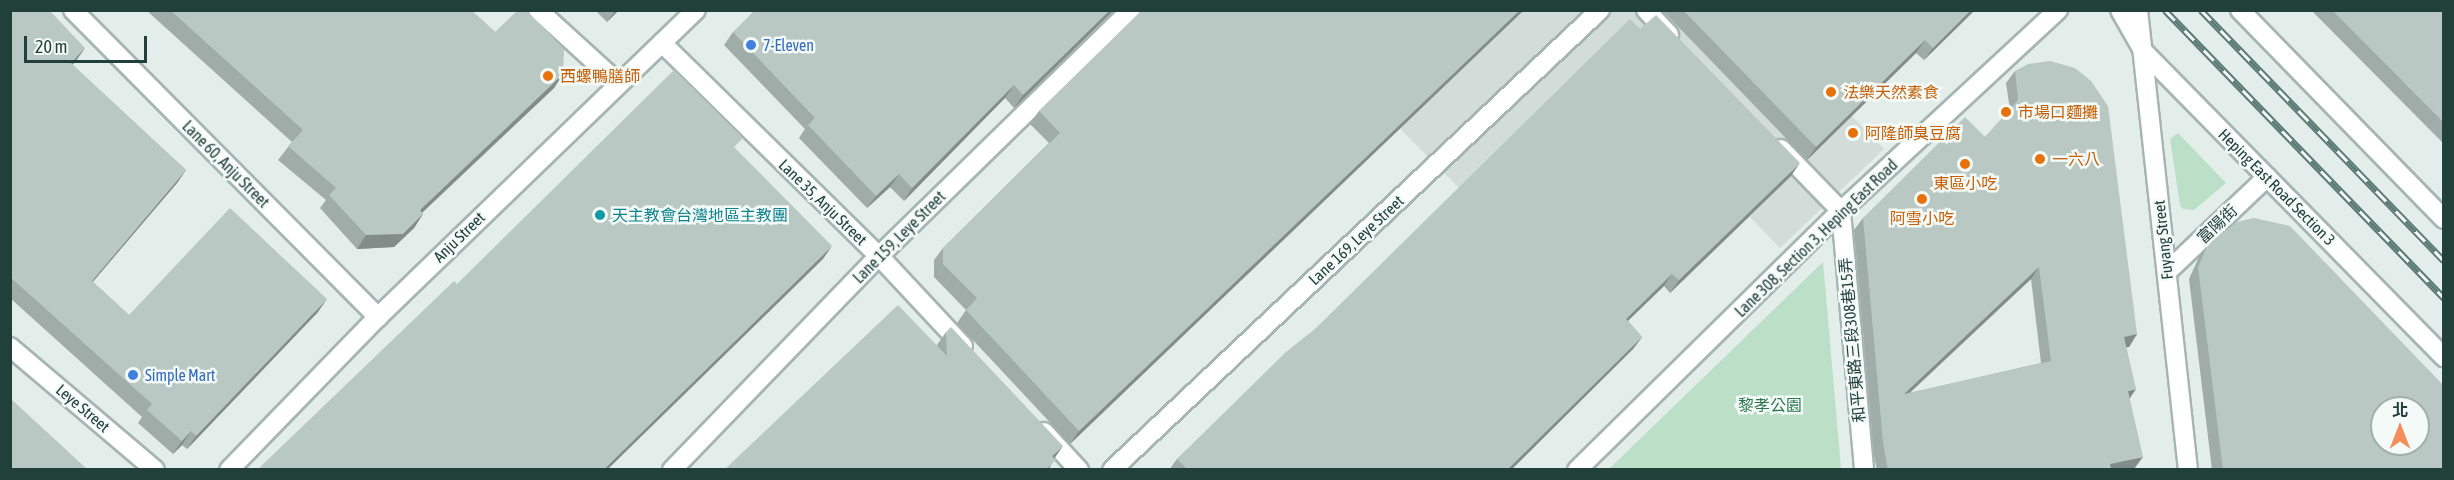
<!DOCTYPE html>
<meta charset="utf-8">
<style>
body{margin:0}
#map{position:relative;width:2454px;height:480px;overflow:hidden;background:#e3edea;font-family:"Asap Condensed","Noto Sans TC",sans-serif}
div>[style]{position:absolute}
.built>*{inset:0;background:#d2ddd9}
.green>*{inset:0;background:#bcdfc8}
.roads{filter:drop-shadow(2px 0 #a5b6b2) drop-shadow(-2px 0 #a5b6b2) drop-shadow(0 2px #a5b6b2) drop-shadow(0 -2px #a5b6b2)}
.lane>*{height:18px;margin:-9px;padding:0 9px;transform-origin:9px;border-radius:9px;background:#fff}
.street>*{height:18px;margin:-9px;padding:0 9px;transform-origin:9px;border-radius:9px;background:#fff}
.secondary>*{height:18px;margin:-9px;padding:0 9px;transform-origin:9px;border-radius:9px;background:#fff}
.rail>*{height:7px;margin-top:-3.5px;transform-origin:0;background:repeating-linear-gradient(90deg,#f4faf7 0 14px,#5d7b75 0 28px);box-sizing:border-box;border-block:2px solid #5d7b75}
.wall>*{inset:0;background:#9faca8}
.shaded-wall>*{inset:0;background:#828c88}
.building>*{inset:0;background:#b9c8c3}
.dots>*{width:16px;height:16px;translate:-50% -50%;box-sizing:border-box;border:3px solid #f4faf7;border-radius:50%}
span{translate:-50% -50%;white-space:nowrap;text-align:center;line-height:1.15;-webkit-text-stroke:5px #f4faf7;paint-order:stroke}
.shop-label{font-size:16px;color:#366cbe}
.left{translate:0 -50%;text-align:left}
.food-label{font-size:16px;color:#c56008}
.street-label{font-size:16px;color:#22403a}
.culture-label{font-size:16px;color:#0d838f}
.park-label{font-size:16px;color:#2b784f}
.frame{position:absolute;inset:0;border:12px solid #22403a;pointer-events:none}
.north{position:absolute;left:2370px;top:396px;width:60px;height:60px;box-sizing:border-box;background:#f4faf7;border:2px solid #a0b0ab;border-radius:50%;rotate:0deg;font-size:16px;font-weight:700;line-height:24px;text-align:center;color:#22403a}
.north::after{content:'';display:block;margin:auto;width:21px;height:27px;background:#f58d5a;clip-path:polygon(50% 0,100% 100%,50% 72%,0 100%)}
.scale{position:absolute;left:24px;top:36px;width:123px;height:27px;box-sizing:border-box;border:3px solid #22403a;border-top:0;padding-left:8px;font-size:18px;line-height:21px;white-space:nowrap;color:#22403a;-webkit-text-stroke:4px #f4faf7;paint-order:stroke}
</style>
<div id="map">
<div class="built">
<i style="clip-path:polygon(1283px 11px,1750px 11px,1884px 149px,1780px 248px,1628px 91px,1493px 222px)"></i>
</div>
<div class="green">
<i style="clip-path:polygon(2178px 133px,2226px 183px,2194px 210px,2183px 209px,2180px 205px,2170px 139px)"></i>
<i style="clip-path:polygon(1823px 262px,1841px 469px,1609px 469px)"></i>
</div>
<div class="roads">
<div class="lane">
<i style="left:73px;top:10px;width:433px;rotate:45.2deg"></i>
<i style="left:538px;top:10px;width:107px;rotate:42.3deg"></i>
<i style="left:662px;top:43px;width:304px;rotate:44.5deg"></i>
<i style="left:879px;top:256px;width:123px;rotate:47deg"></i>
<i style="left:1841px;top:211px;width:260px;rotate:84.9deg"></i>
<i style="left:1044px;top:432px;width:52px;rotate:47.4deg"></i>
<i style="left:672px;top:470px;width:298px;rotate:-46deg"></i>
<i style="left:879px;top:256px;width:352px;rotate:-44.3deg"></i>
<i style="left:1112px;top:470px;width:671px;rotate:-43.31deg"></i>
</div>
<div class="street">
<i style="left:1646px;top:10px;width:34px;rotate:47deg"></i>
<i style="left:2138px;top:10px;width:463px;rotate:83.8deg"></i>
<i style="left:1781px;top:149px;width:86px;rotate:45.9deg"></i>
<i style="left:2167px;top:272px;width:138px;rotate:-43.5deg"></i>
<i style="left:229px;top:470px;width:214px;rotate:-45.8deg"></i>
<i style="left:378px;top:317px;width:442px;rotate:-44deg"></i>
<i style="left:1577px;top:470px;width:370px;rotate:-44.5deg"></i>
<i style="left:1841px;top:211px;width:296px;rotate:-42.8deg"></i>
</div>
<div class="secondary">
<i style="left:2120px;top:10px;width:48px;rotate:60.3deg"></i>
<i style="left:2144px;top:52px;width:428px;rotate:45.5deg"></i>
<i style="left:2240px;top:10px;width:292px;rotate:45.7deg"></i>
<i style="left:10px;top:347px;width:190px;rotate:40.3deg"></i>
</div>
</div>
<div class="rail">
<i style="left:2165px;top:10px;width:401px;rotate:45.9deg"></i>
<i style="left:2201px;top:10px;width:349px;rotate:45.9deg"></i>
</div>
<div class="wall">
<i style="clip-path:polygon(10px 10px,85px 48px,72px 65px,186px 170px,177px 183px,93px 282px,129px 315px,318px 312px,187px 449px,182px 445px,173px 454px,138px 423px,142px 417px,10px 298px)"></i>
<i style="clip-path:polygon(146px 10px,471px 10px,495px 32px,563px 74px,554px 88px,422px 213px,423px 214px,414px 228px,394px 247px,357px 249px,320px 208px,326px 200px,278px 160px,292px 142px)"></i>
<i style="clip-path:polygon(595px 10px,619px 10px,607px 22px)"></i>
<i style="clip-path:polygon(1114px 10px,1014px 108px,1005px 98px,904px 201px,890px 187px,867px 208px,799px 138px,805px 129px,724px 45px,733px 32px)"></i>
<i style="clip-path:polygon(1141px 10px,1524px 10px,1070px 444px,957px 323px,966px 310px,934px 277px,934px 260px,943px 248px,1049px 143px,1030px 124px,1039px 111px,1141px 12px)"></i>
<i style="clip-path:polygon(1665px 10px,1975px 10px,1924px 60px,1916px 53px,1807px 160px,1664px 12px)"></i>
<i style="clip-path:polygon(2311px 10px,2444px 10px,2444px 144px)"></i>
<i style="clip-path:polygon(evenodd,2015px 71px,2137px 334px,2129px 347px,2126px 347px,2134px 469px,1877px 470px,1874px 456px,1854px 230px,1863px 218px,1985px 137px,2010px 110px,2006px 83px,2015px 71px,2031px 279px,2041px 363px,1910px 393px,2031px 279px)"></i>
<i style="clip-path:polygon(1791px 176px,1670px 293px,1664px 286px,1628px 321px,1642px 337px,1633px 349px,1511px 470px,1169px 470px,1177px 459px,1315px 329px)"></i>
<i style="clip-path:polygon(2208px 244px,2444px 470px,2212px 470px,2189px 279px,2199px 257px)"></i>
<i style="clip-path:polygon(946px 332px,1054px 458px,1049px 470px,937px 346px,937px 345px)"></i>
</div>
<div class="shaded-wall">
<i style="clip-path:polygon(616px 10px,619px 10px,607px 22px)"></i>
<i style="clip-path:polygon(1110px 10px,1114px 10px,1014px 108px,1023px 95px)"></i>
<i style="clip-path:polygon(1520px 10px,1524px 10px,1070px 444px,1079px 431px)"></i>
<i style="clip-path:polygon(1971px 10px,1975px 10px,1924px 60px,1933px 48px)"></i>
<i style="clip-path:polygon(1925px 40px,1916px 53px,1807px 160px,1816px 147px)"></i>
<i style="clip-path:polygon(85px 48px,76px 61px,61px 77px,71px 63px)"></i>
<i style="clip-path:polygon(563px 74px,554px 88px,410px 224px,420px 210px)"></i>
<i style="clip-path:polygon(1014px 85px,1005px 98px,904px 201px,912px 188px)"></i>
<i style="clip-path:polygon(1800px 163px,1791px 176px,1670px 293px,1679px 280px)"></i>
<i style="clip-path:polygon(186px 170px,177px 183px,82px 294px,92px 281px)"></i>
<i style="clip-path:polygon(899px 174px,890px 187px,867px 208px,876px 196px)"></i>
<i style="clip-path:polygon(423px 214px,414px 228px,394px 247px,357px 249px,366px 235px)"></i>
<i style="clip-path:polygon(832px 246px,823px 259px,607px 470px,603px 470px)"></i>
<i style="clip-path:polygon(2039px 267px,2031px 279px,1895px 406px,1904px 394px)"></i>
<i style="clip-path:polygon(1672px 274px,1664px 286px,1617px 331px,1626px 319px)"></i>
<i style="clip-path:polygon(327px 299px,318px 312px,187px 449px,196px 436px)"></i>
<i style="clip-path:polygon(2137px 334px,2129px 347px,2116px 349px,2124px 337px)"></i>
<i style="clip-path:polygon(1642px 337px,1633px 349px,1511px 470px,1507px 470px)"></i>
<i style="clip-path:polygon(2136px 389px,2128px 401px,2128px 391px)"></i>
<i style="clip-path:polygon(191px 431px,182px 445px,173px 454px,182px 441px)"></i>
<i style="clip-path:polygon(1063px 446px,1054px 459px,1052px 456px)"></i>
<i style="clip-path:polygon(2143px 457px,2134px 469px,2107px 470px,2110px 464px)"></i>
</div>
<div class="building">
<i style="clip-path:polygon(10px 10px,49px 10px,85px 48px,71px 63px,186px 170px,92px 281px,129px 315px,230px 208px,327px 299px,196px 436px,191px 431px,182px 441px,147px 410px,152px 404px,10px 277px)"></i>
<i style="clip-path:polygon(170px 10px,471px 10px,495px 32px,518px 10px,526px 10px,564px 49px,563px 74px,420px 210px,423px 214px,403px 234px,366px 235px,329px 195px,336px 188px,288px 146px,303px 130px)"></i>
<i style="clip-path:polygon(755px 10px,1110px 10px,1023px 95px,1014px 85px,912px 188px,899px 174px,876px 196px,808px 125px,815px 118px,733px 32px)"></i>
<i style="clip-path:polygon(1142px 10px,1520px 10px,1079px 431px,966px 310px,977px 298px,943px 264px,943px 248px,1060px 133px,1039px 111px)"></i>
<i style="clip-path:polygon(1683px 10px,1971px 10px,1933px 48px,1925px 40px,1816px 147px)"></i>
<i style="clip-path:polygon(2332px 10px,2444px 10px,2444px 123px)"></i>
<i style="clip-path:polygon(1656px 15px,1800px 163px,1679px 280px,1672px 274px,1626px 319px,1642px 337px,1507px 470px,1185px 470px,1186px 468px,1177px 459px,1286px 352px,1315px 329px,1630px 19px,1640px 29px)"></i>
<i style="clip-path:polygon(evenodd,2050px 61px,2075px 68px,2091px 81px,2108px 106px,2137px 334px,2124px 337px,2136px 389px,2128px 391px,2143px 457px,2110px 464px,2111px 469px,2110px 470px,1888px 470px,1883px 443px,1863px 218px,1965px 117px,1985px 137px,2018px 100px,2015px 71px,2028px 64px,2050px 61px,2039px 267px,2051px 361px,1904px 394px,2039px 267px)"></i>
<i style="clip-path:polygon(674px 70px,743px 138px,734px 147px,832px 246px,603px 470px,257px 470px,454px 281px,457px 284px)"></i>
<i style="clip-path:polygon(evenodd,2254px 218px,2290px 226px,2444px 386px,2444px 470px,2223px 470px,2198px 267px,2208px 244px,2237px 222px,2254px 218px,2382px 408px,2418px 408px,2418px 444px,2382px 444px,2382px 408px)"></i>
<i style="clip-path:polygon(898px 305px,947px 356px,946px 332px,951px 327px,1063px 446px,1052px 456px,1056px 460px,1045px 470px,724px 470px)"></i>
<i style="clip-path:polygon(10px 398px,88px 470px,10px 470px)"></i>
</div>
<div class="dots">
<i style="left:751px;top:45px;background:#3f7fe0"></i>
<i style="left:548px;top:76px;background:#e8710a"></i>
<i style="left:1831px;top:92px;background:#e8710a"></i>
<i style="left:2006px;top:112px;background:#e8710a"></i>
<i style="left:1853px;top:133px;background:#e8710a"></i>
<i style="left:2040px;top:159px;background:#e8710a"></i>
<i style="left:1965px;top:164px;background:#e8710a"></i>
<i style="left:1922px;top:199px;background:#e8710a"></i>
<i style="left:600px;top:215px;background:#0f9aa8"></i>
<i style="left:133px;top:375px;background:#3f7fe0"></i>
</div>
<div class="shop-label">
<span class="left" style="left:763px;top:45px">7-Eleven</span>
<span class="left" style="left:145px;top:375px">Simple Mart</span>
</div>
<div class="food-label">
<span class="left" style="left:560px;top:76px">西螺鴨膳師</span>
<span class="left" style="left:1843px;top:92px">法樂天然素食</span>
<span class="left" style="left:2018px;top:112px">市場口麵攤</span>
<span class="left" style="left:1865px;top:133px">阿隆師臭豆腐</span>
<span class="left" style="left:2052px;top:159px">一六八</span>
<span style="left:1965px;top:183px">東區小吃</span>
<span style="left:1922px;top:218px">阿雪小吃</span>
</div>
<div class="street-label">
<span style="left:226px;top:164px;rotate:45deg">Lane 60, Anju Street</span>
<span style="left:2277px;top:187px;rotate:45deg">Heping East Road Section 3</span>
<span style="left:823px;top:202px;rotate:44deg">Lane 35, Anju Street</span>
<span style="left:2217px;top:224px;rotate:-43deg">富陽街</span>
<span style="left:459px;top:237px;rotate:-44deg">Anju Street</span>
<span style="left:899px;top:237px;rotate:-45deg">Lane 159, Leye Street</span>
<span style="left:1816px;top:238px;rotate:-44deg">Lane 308, Section 3, Heping East Road</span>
<span style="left:1356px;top:240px;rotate:-43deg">Lane 169, Leye Street</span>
<span style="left:2163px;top:240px;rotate:-96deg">Fuyang Street</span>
<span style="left:1852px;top:340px;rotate:-95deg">和平東路三段308巷15弄</span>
<span style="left:83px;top:408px;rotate:40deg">Leye Street</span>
</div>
<div class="culture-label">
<span class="left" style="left:612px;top:215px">天主教會台灣地區主教團</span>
</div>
<div class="park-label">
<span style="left:1770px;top:405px">黎孝公園</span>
</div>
<div class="frame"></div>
<div class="north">北</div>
<div class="scale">20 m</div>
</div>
